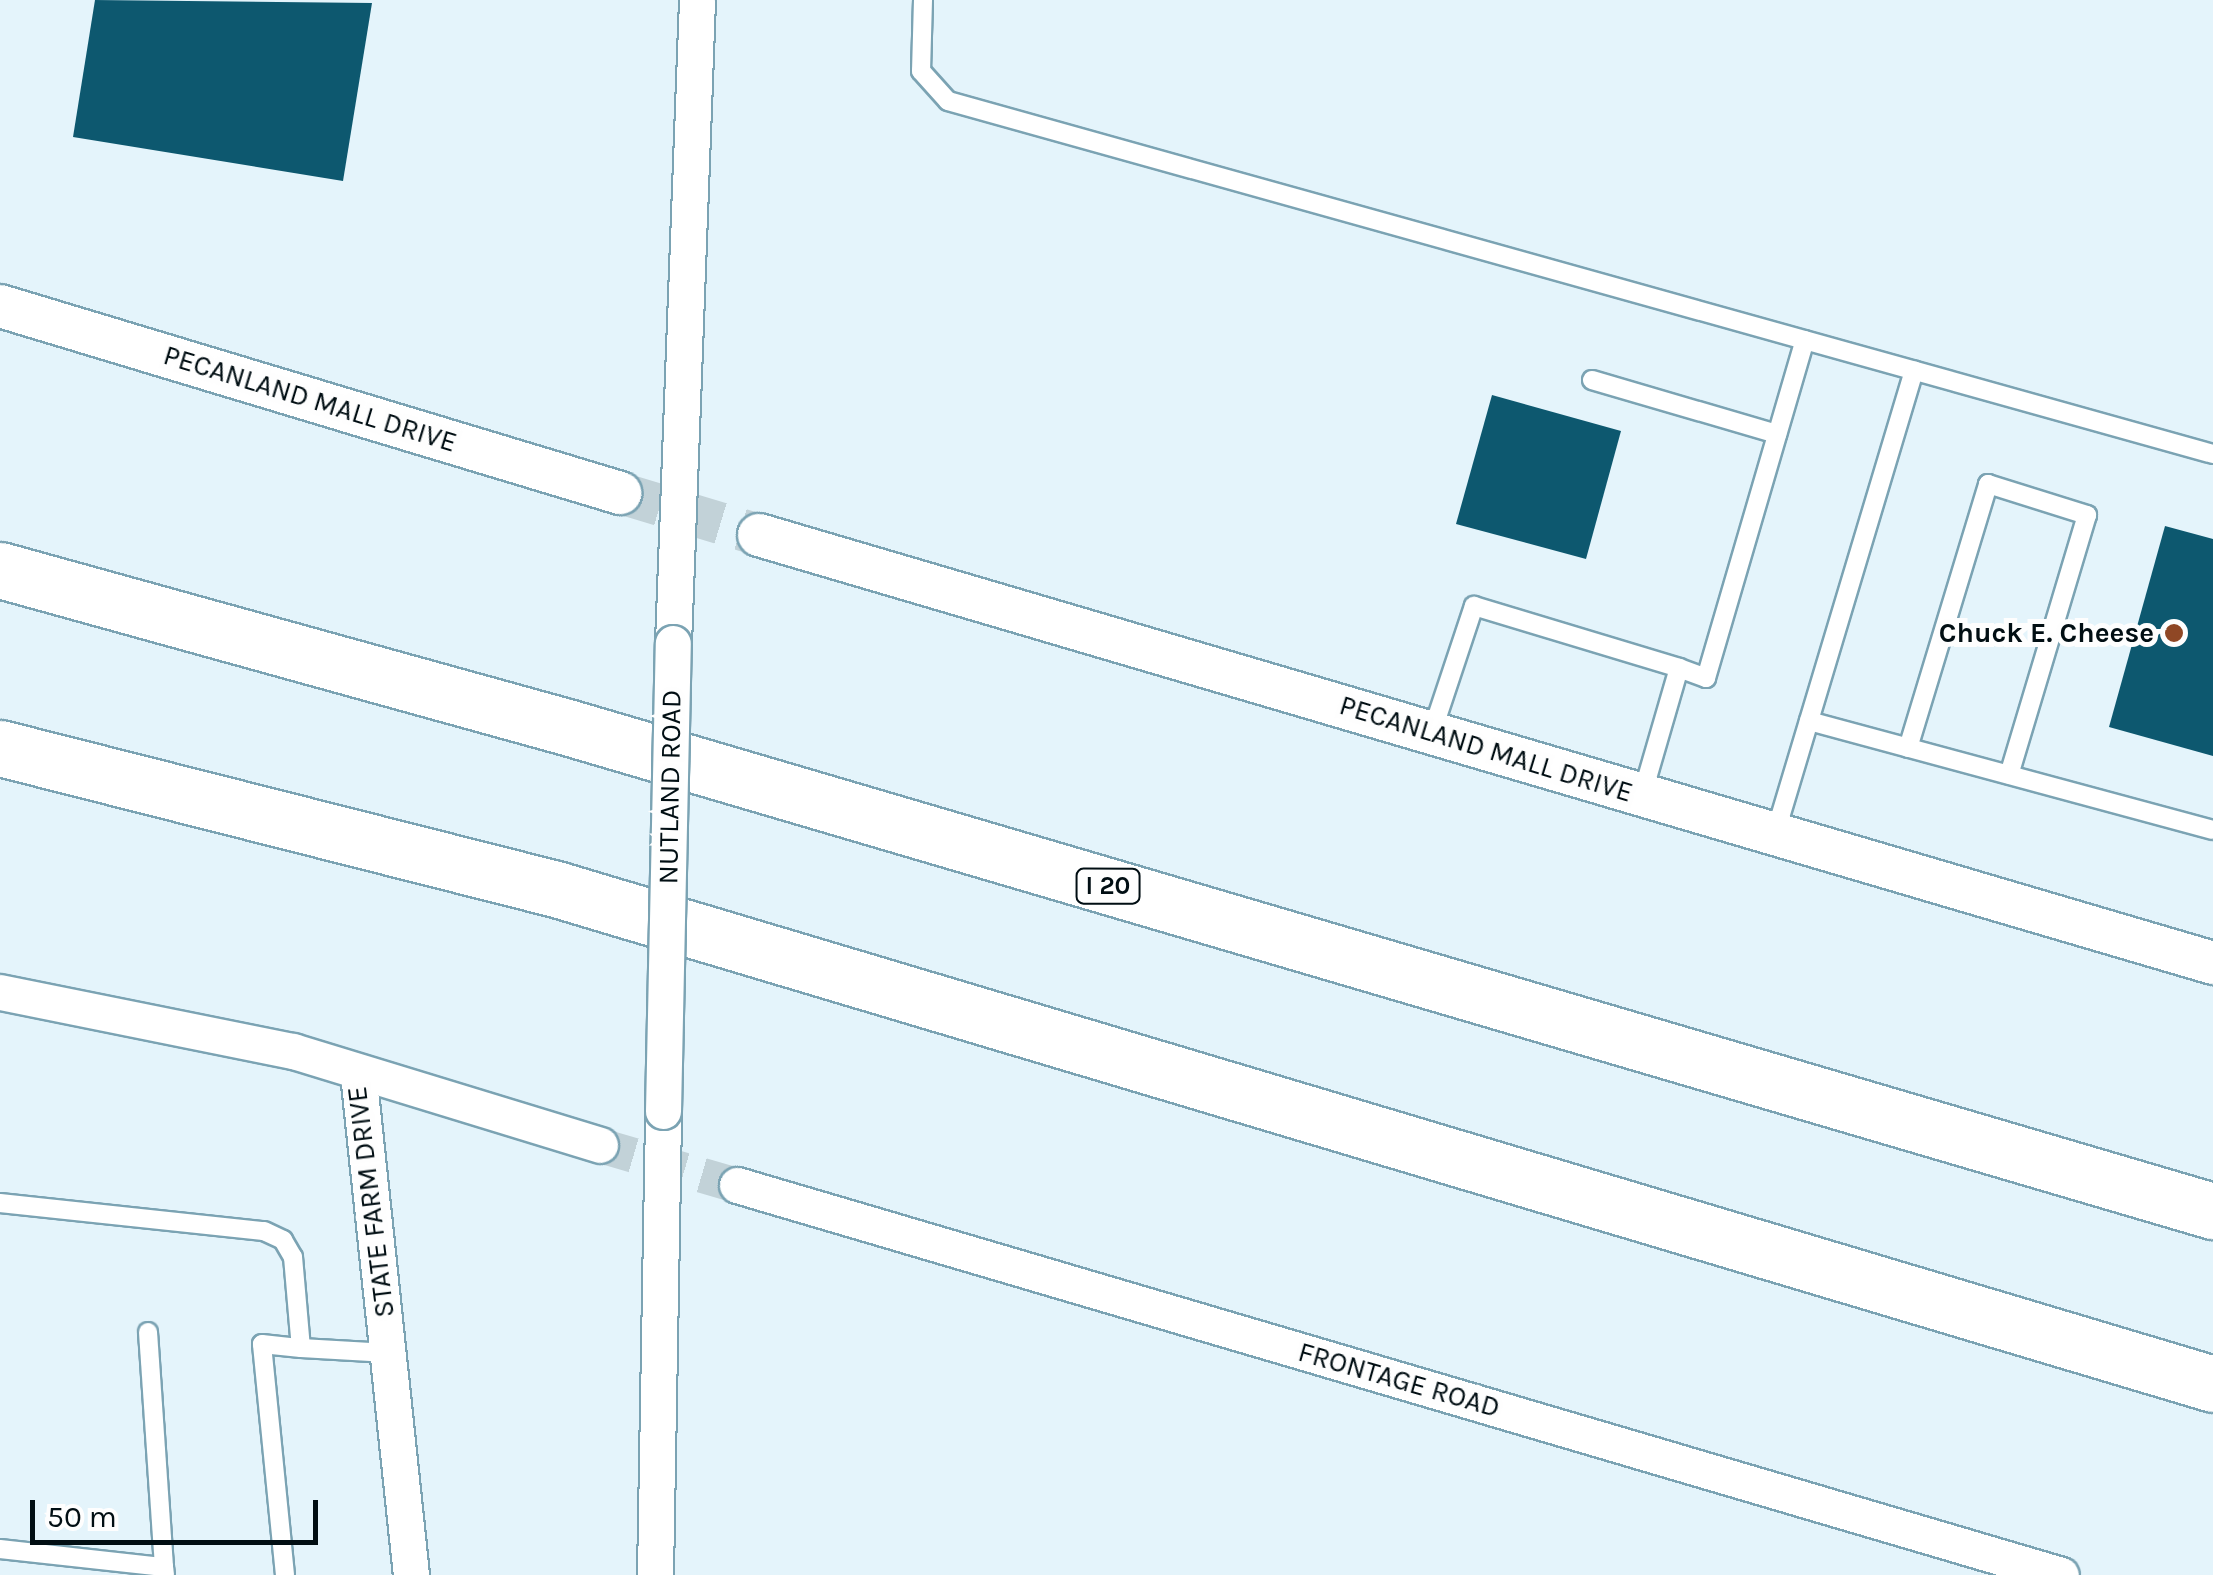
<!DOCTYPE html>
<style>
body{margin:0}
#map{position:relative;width:2213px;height:1575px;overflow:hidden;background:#e4f4fb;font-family:Karla,sans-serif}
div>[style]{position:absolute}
.building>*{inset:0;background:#0d586f}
.minor-tunnel>*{height:35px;margin-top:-17.5px;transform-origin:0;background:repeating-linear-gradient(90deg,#c2d2d8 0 35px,transparent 0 53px)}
.tertiary-tunnel>*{height:42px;margin-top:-21px;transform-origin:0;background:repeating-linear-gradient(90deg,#c2d2d8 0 42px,transparent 0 63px)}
.roads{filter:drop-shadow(2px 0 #7ba3b3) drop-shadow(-2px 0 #7ba3b3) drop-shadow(0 2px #7ba3b3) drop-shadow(0 -2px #7ba3b3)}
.service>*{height:18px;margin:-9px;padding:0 9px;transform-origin:9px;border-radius:9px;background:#fff}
.minor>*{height:35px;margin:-17.5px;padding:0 17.5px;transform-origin:17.5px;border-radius:17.5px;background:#fff}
.tertiary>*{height:42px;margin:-21px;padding:0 21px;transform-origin:21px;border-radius:21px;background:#fff}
.motorway>*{height:55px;margin:-27.5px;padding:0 27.5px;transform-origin:27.5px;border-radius:27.5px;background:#fff}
.bridges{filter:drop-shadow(2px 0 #7ba3b3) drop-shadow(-2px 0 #7ba3b3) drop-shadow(0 2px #7ba3b3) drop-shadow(0 -2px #7ba3b3)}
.minor-bridge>*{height:35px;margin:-17.5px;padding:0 17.5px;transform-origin:17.5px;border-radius:17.5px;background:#fff}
.dots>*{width:28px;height:28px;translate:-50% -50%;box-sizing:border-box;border:5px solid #fefefe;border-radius:50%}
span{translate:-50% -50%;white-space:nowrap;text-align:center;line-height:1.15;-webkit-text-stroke:10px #fefefe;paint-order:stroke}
.shield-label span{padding:2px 8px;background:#fefefe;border:2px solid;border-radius:8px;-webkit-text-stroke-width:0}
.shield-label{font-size:25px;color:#010e13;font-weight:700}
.street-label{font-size:28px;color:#010e13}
.poi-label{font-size:28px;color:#010e13;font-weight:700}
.right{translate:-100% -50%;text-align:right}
.scale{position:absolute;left:30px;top:1500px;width:288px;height:45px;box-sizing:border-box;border:5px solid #010e13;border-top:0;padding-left:12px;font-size:30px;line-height:35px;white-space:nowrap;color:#010e13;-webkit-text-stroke:8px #fefefe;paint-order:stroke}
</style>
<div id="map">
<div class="building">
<i style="clip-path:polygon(95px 0,372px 3px,343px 181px,73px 137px)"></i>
<i style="clip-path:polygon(1492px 395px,1621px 431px,1586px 559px,1456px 524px)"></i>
<i style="clip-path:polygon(2165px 526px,2213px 539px,2213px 756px,2109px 727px)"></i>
</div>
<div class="minor-tunnel">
<i style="left:600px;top:1145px;width:143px;rotate:16.3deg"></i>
</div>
<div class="tertiary-tunnel">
<i style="left:620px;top:493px;width:145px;rotate:16.8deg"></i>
</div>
<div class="roads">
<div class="service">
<i style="left:923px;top:0;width:71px;rotate:91.6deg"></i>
<i style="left:921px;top:71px;width:40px;rotate:48deg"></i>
<i style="left:948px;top:101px;width:1313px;rotate:15.59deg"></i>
<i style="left:1592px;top:380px;width:193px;rotate:16.3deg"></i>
<i style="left:1679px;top:668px;width:29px;rotate:20deg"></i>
<i style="left:1706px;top:678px;width:352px;rotate:-73.7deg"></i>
<i style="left:1809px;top:721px;width:418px;rotate:15.1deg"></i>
<i style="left:1432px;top:732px;width:133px;rotate:-71.6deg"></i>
<i style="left:1474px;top:606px;width:214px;rotate:16.8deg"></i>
<i style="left:1679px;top:668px;width:132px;rotate:106.2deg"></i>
<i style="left:1908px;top:748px;width:276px;rotate:-73.1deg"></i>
<i style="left:1988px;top:484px;width:104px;rotate:17.4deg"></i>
<i style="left:2087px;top:515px;width:271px;rotate:106.7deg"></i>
<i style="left:1775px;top:834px;width:484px;rotate:-73.3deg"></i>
<i style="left:0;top:1203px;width:265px;rotate:6.1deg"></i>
<i style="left:264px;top:1231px;width:21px;rotate:25deg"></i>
<i style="left:283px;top:1240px;width:20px;rotate:60deg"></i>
<i style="left:293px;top:1257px;width:91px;rotate:85deg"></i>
<i style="left:301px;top:1348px;width:87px;rotate:3.3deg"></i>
<i style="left:148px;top:1332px;width:236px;rotate:86.1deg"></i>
<i style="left:0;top:1549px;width:165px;rotate:6.3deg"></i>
<i style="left:164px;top:1567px;width:8px;rotate:83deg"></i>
<i style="left:285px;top:1575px;width:232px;rotate:-95.7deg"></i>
<i style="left:262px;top:1344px;width:39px;rotate:6deg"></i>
</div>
<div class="minor">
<i style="left:673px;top:643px;width:643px;rotate:-87.86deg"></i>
<i style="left:0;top:992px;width:299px;rotate:11.4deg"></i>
<i style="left:293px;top:1051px;width:321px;rotate:17deg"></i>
<i style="left:358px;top:1073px;width:505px;rotate:83.97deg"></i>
<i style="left:737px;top:1185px;width:1380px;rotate:16.41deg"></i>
<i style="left:655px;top:1575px;width:464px;rotate:-89deg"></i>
</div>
<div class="tertiary">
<i style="left:0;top:306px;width:648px;rotate:16.78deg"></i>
<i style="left:759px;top:535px;width:1516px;rotate:16.4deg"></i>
</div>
<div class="motorway">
<i style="left:0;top:570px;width:588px;rotate:15.48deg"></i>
<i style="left:567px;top:727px;width:1716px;rotate:16.39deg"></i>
<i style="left:0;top:748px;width:574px;rotate:14.23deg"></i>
<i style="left:556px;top:889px;width:1729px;rotate:16.63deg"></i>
</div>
</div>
<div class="bridges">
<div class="minor-bridge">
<i style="left:663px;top:1111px;width:468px;rotate:-88.8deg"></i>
</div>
</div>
<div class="dots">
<i style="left:2174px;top:633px;background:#8f4725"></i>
</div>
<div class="shield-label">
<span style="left:1108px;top:886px">I 20</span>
</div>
<div class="street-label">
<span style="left:310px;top:399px;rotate:17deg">PECANLAND MALL DRIVE</span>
<span style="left:1486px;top:749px;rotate:17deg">PECANLAND MALL DRIVE</span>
<span style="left:670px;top:787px;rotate:-89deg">NUTLAND ROAD</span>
<span style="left:371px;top:1202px;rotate:-97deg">STATE FARM DRIVE</span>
<span style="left:1399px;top:1380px;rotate:16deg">FRONTAGE ROAD</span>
</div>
<div class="poi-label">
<span class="right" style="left:2154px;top:633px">Chuck E. Cheese</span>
</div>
<div class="scale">50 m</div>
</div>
